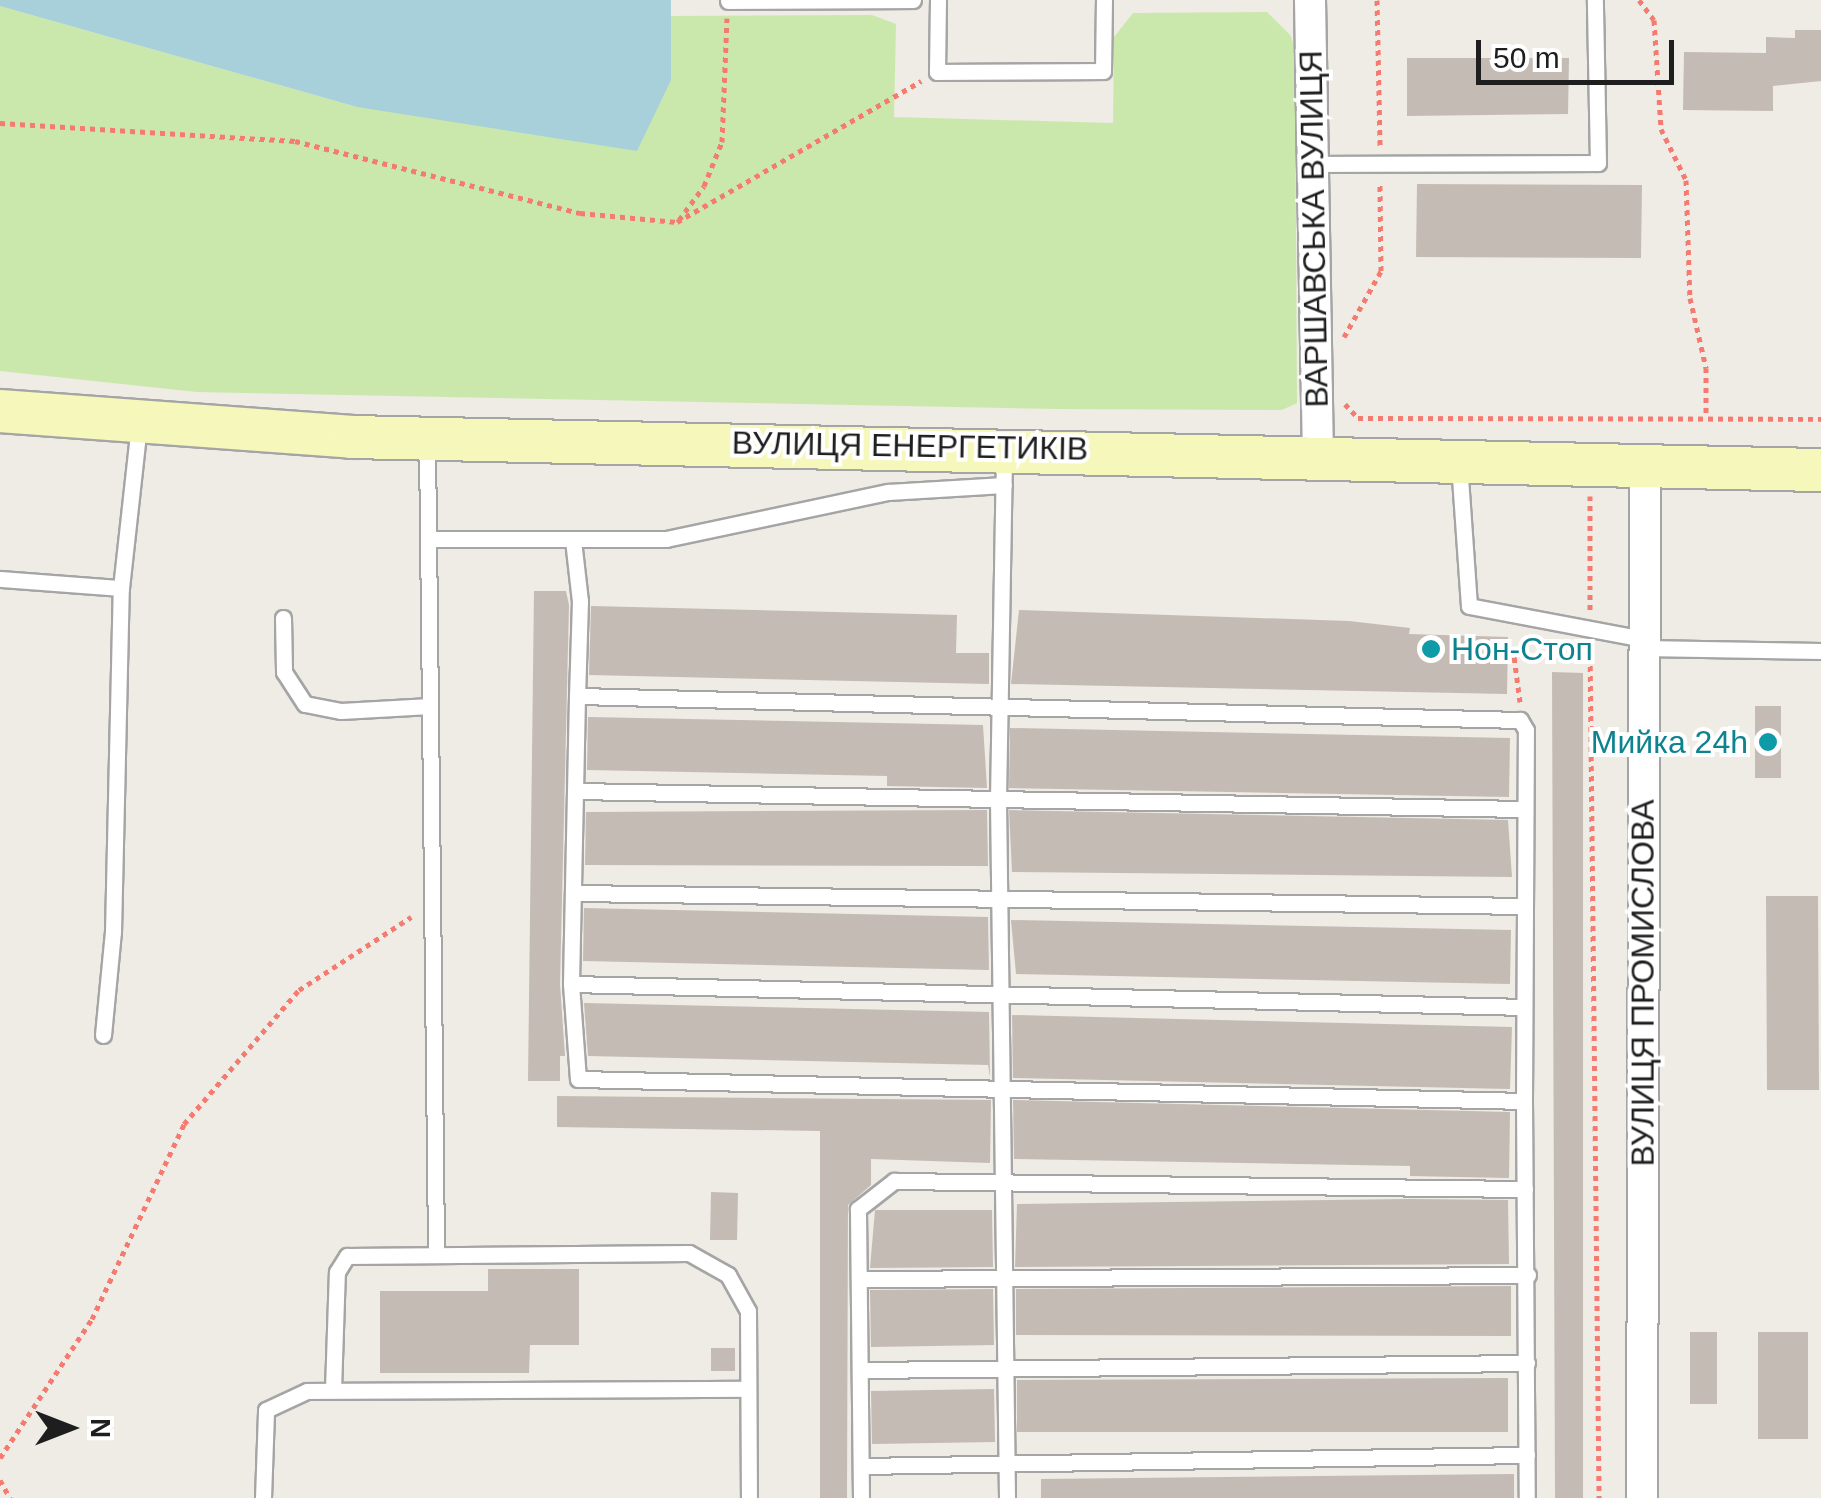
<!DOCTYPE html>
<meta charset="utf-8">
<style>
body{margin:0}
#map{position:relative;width:1821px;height:1498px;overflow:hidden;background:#efebe5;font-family:Arial,sans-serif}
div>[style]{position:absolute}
.grass>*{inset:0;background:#cbe8ac}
.water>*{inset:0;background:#a7d0db}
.building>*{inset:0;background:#c4bbb4}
.path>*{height:5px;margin-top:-2.5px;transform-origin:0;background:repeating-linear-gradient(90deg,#f57b70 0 5px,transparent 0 10px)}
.roads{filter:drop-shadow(2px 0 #a5a5a5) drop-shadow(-2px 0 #a5a5a5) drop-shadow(0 2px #a5a5a5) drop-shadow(0 -2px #a5a5a5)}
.lane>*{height:15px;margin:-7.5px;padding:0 7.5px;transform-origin:7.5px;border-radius:7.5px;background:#fff}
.street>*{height:30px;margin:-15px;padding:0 15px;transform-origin:15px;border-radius:15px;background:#fff}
.secondary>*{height:42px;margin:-21px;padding:0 21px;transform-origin:21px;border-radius:21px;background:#f6f7bb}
.dots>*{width:28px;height:28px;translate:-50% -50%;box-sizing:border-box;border:5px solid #fff;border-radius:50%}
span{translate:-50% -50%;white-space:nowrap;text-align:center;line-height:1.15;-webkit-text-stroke:8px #fff;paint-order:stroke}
.street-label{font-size:32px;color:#1e1e1e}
.culture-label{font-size:32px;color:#0d838f}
.left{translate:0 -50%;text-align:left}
.right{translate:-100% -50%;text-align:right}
.north{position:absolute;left:20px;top:1378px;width:100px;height:100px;-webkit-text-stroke:8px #fff;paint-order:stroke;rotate:90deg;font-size:28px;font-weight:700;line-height:40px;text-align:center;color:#1e1e1e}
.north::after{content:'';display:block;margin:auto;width:35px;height:45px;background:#1e1e1e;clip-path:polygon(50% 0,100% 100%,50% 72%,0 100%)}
.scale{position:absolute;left:1476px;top:40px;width:198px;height:45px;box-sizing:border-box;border:5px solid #1e1e1e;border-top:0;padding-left:12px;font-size:30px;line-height:35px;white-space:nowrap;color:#1e1e1e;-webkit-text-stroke:8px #fff;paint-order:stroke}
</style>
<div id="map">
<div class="grass">
<i style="clip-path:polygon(0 6px,357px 107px,671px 80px,671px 16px,872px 15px,896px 24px,894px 117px,1113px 123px,1114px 37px,1133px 13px,1267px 12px,1291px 36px,1295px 52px,1297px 403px,1282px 410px,1058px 409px,197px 392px,0 371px)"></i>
</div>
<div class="water">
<i style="clip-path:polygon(0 0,671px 0,671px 80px,637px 151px,357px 107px,0 6px)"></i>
</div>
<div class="building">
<i style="clip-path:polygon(1795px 30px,1821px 30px,1821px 81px,1773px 86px,1773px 111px,1683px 110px,1684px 52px,1766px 53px,1766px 37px,1795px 38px)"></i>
<i style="clip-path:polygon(1407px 58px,1569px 58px,1568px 114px,1407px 116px)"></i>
<i style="clip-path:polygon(1417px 184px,1642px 185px,1641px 258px,1416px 257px)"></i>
<i style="clip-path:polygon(534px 591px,566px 591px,569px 605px,560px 984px,565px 1056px,560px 1056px,560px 1081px,528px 1081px)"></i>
<i style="clip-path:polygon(591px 606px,957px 615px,956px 653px,989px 653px,989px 684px,589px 675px)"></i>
<i style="clip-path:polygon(1019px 610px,1349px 621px,1410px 628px,1409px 634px,1508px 637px,1507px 694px,1011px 684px)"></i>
<i style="clip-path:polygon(1552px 672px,1583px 673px,1583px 1498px,1555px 1498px)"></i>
<i style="clip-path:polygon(1755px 706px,1781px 706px,1781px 778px,1755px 778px)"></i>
<i style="clip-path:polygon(588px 717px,983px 725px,987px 788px,887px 786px,887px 776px,587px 770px)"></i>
<i style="clip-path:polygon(1010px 728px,1510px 738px,1509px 797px,1009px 788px)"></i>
<i style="clip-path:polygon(987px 810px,988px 866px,585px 865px,586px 812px)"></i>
<i style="clip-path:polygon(1009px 810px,1508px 820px,1512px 877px,1012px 872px)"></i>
<i style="clip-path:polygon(1766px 896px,1818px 896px,1819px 1090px,1767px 1090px)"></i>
<i style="clip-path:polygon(584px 908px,988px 917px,989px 970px,583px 961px)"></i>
<i style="clip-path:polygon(1011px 920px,1511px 930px,1510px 984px,1016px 974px)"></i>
<i style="clip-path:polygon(584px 1003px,989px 1012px,990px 1077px,988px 1065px,588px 1056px)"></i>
<i style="clip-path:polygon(1012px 1015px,1512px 1027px,1510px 1089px,1013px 1078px)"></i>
<i style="clip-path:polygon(557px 1096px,991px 1100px,990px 1163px,871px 1159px,871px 1185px,848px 1205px,847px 1498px,820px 1498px,820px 1131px,557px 1127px)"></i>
<i style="clip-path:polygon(1013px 1100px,1510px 1112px,1509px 1178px,1410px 1176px,1410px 1166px,1014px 1159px)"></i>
<i style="clip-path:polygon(711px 1192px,738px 1193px,737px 1240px,710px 1240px)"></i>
<i style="clip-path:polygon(1410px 1199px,1508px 1200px,1509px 1264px,1015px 1267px,1017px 1204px)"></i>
<i style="clip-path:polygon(875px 1210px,992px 1210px,993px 1267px,870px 1268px)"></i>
<i style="clip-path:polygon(488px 1269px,579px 1269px,579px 1345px,530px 1345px,529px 1373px,380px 1373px,380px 1291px,488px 1291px)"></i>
<i style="clip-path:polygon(1511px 1286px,1511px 1336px,1016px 1335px,1016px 1289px)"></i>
<i style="clip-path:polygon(993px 1289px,994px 1345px,871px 1347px,870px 1290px)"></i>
<i style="clip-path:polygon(1690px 1332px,1717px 1332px,1717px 1404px,1690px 1404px)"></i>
<i style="clip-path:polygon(1758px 1332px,1808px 1332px,1808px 1439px,1758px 1439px)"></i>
<i style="clip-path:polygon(711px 1348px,735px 1348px,735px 1371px,711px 1371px)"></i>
<i style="clip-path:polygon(1508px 1378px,1508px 1432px,1017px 1432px,1017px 1380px)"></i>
<i style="clip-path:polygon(994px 1389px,995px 1442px,872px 1444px,871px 1391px)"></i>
<i style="clip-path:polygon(1514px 1474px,1514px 1498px,1041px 1498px,1041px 1479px)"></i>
</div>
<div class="path">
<i style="left:1377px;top:0;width:147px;rotate:88.8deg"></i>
<i style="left:1639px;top:0;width:25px;rotate:53deg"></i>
<i style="left:1654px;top:20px;width:109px;rotate:86.3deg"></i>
<i style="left:1661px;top:129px;width:57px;rotate:63.9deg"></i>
<i style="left:1686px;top:180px;width:118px;rotate:88.1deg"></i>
<i style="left:1690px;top:298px;width:72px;rotate:77.1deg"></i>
<i style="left:1706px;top:368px;width:49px;rotate:90deg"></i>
<i style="left:0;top:123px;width:296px;rotate:3.5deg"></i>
<i style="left:295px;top:141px;width:294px;rotate:14.2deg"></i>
<i style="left:580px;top:213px;width:97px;rotate:5.3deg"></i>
<i style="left:677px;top:222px;width:282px;rotate:-30deg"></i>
<i style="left:679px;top:220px;width:42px;rotate:-53.7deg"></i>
<i style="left:704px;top:186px;width:48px;rotate:-67.8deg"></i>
<i style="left:722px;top:142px;width:124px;rotate:-87.7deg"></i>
<i style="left:1344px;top:337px;width:76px;rotate:-60.7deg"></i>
<i style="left:1381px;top:271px;width:88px;rotate:-90.7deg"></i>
<i style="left:1345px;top:404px;width:19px;rotate:47deg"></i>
<i style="left:1358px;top:418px;width:463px;rotate:0.1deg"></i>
<i style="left:1590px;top:610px;width:114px;rotate:-90deg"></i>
<i style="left:1590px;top:646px;width:852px;rotate:89.39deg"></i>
<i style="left:1520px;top:702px;width:46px;rotate:-97.4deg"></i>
<i style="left:1514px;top:656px;width:23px;rotate:-49deg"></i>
<i style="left:0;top:1458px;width:167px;rotate:-56.5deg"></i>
<i style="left:92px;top:1319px;width:216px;rotate:-64.7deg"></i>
<i style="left:184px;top:1124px;width:177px;rotate:-49.4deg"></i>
<i style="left:299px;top:990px;width:134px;rotate:-33.1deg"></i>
<i style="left:0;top:1480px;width:21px;rotate:61deg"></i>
</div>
<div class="roads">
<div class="lane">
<i style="left:938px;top:0;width:72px;rotate:90.8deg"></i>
<i style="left:937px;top:72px;width:166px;rotate:-0.3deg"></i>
<i style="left:1103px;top:71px;width:71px;rotate:-89.2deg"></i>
<i style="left:728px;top:1px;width:185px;rotate:-0.3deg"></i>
<i style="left:1312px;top:164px;width:286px;rotate:-0.2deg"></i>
<i style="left:1598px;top:163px;width:163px;rotate:-91.1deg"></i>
<i style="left:427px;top:442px;width:811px;rotate:89.36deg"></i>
<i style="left:1004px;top:456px;width:344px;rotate:91deg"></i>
<i style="left:998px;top:800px;width:698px;rotate:89.26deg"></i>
<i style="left:1459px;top:463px;width:143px;rotate:86deg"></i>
<i style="left:1469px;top:606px;width:177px;rotate:10.7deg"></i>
<i style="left:428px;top:539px;width:238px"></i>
<i style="left:666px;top:539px;width:227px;rotate:-12deg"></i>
<i style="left:888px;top:492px;width:116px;rotate:-3.5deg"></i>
<i style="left:573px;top:540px;width:61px;rotate:83.5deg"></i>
<i style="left:580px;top:601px;width:95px;rotate:91.8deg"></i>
<i style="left:577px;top:696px;width:288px;rotate:91.2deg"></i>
<i style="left:571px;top:984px;width:95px;rotate:85.8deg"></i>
<i style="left:578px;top:1079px;width:946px;rotate:1.33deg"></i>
<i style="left:1524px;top:1101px;width:371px;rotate:-89.7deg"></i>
<i style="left:1526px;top:730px;width:12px;rotate:-121deg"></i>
<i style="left:1520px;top:720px;width:943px;rotate:-178.54deg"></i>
<i style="left:0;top:579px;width:121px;rotate:4.3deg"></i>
<i style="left:283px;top:618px;width:54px;rotate:88.9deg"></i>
<i style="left:284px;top:672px;width:38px;rotate:57deg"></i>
<i style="left:305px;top:704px;width:37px;rotate:11deg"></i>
<i style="left:341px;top:711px;width:89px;rotate:-3.2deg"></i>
<i style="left:1643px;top:648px;width:178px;rotate:1deg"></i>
<i style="left:576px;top:791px;width:949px;rotate:1.09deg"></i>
<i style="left:573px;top:893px;width:950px;rotate:0.78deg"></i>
<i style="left:571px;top:984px;width:952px;rotate:1.38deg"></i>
<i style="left:103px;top:1035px;width:103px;rotate:-84.5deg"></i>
<i style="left:113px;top:932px;width:344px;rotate:-88.7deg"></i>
<i style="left:121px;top:588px;width:164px;rotate:-83.7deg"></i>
<i style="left:1524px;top:1101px;width:397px;rotate:89.6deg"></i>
<i style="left:861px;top:1279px;width:667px;rotate:-0.34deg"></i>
<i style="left:861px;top:1370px;width:666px;rotate:-0.6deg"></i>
<i style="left:333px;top:1390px;width:118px;rotate:-88.1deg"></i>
<i style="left:337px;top:1272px;width:19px;rotate:-58deg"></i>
<i style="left:347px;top:1256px;width:342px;rotate:-0.5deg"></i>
<i style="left:689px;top:1253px;width:45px;rotate:29.4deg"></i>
<i style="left:728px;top:1275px;width:41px;rotate:60.9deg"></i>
<i style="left:748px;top:1311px;width:187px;rotate:89.7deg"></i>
<i style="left:861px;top:1466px;width:666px;rotate:-0.95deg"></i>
<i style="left:263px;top:1498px;width:88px;rotate:-88deg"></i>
<i style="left:266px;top:1410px;width:45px;rotate:-24.9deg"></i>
<i style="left:307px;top:1391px;width:441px;rotate:-0.3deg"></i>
<i style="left:861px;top:1498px;width:289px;rotate:-90.6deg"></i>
<i style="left:858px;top:1209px;width:46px;rotate:-37.9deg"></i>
<i style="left:894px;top:1181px;width:631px;rotate:0.73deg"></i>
</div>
<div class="street">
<i style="left:1310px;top:0;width:458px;rotate:89deg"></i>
<i style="left:1642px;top:1498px;width:1031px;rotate:-89.83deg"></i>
</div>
<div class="secondary">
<i style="left:0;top:411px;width:353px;rotate:4.2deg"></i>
<i style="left:352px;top:437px;width:1469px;rotate:1.29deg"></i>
</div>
</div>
<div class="dots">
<i style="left:1431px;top:649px;background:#0f9aa8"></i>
<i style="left:1768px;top:742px;background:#0f9aa8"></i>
</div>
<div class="street-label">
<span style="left:1314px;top:229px;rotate:-91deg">ВАРШАВСЬКА ВУЛИЦЯ</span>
<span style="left:910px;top:446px;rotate:1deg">ВУЛИЦЯ ЕНЕРГЕТИКІВ</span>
<span style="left:1643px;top:983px;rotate:-90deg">ВУЛИЦЯ ПРОМИСЛОВА</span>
</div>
<div class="culture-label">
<span class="left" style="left:1451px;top:649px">Нон-Стоп</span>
<span class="right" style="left:1748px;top:742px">Мийка 24һ</span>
</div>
<div class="north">N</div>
<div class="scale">50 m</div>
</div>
